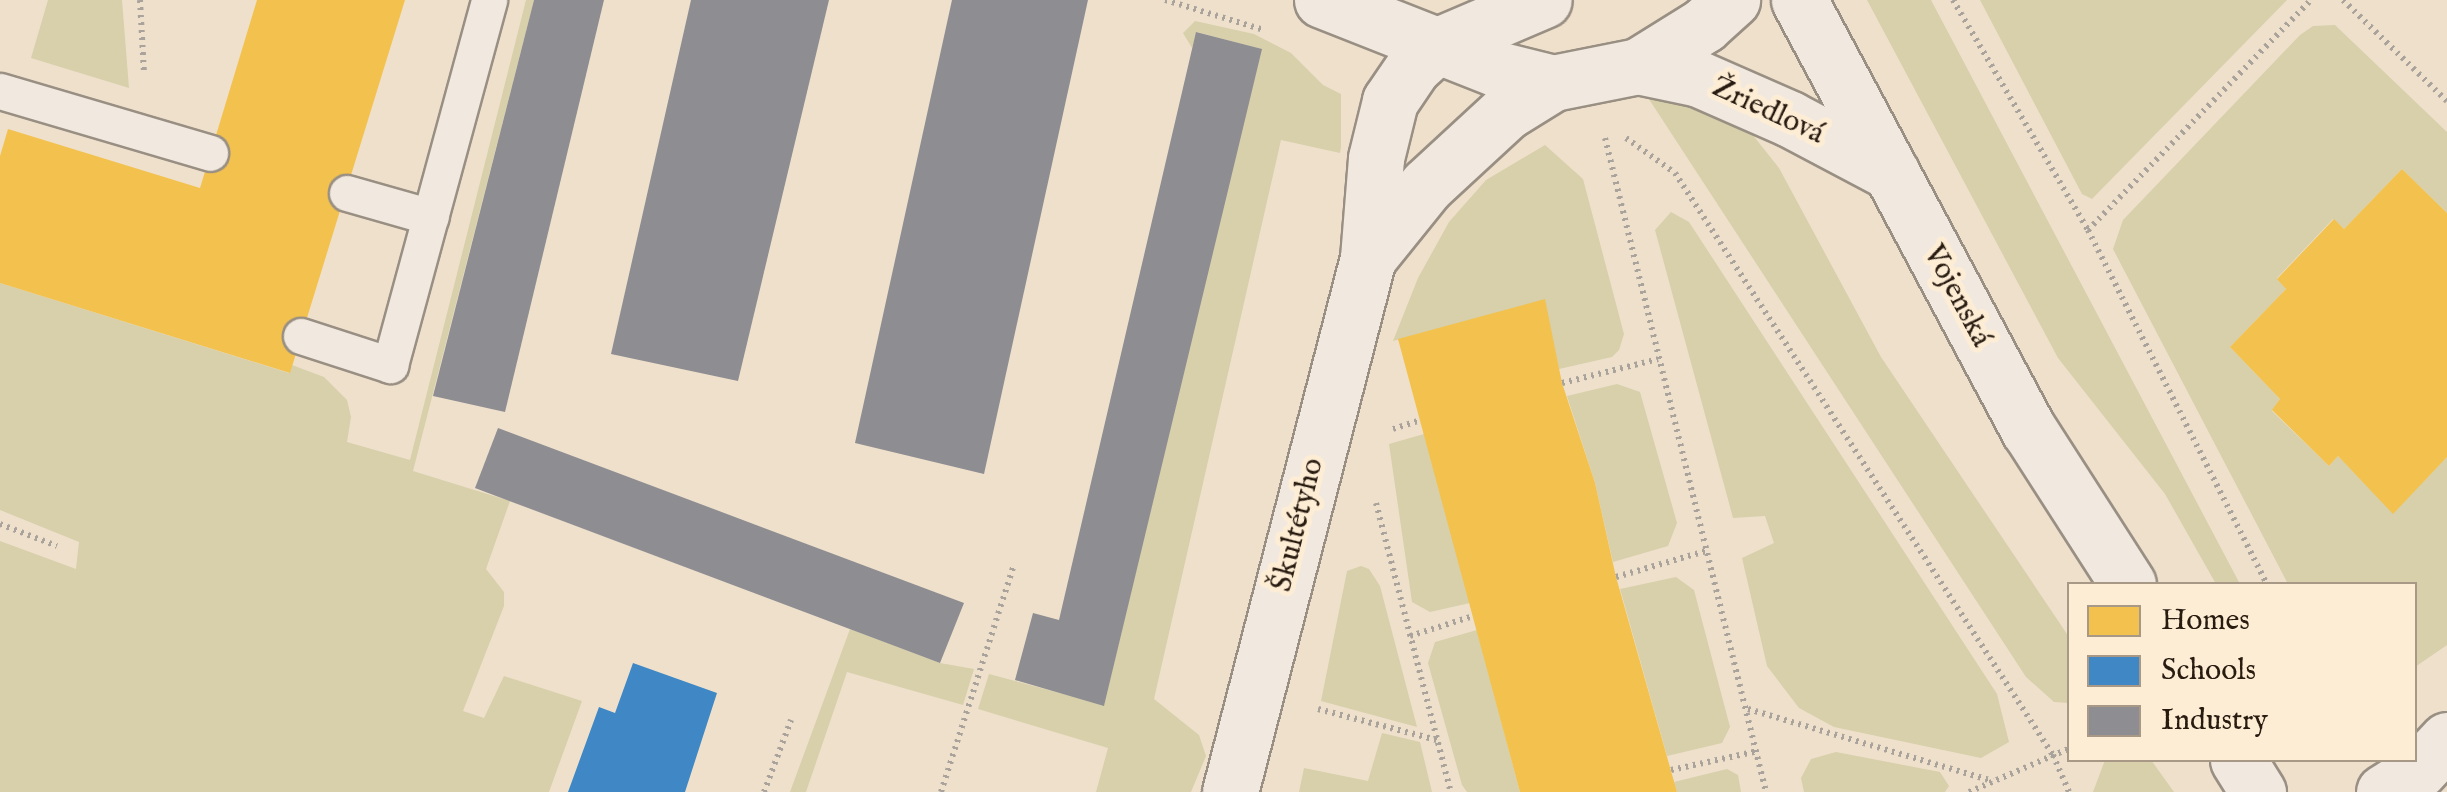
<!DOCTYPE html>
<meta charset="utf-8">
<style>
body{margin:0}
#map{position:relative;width:2447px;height:792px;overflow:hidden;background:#efe0cc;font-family:"IM FELL English",serif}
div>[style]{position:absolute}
.green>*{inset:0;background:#d7d0aa}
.homes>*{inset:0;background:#f2c14e}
.schools>*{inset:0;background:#3f88c5}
.industry>*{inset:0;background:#8d8d92}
.path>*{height:6px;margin-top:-3px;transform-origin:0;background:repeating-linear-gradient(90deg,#a9a39b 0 2.5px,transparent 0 7.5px)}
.roads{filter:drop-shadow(2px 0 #998f83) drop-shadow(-2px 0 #998f83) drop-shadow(0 2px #998f83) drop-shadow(0 -2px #998f83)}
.service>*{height:35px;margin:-17.5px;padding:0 17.5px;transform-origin:17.5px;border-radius:17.5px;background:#f1e9df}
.minor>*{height:55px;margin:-27.5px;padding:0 27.5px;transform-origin:27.5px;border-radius:27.5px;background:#f1e9df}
span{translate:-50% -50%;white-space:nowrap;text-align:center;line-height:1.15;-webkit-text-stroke:10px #feedd5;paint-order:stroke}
.street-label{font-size:30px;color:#281c11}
.legend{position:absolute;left:2067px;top:582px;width:350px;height:180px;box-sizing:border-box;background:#feedd5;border:2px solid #a89987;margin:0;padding:12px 18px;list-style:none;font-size:30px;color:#281c11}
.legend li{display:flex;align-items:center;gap:20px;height:50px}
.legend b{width:50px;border:2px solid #a89987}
</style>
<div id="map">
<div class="green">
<i style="clip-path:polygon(48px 0,122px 0,129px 88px,31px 58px)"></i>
<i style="clip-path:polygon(526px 0,534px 0,413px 471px,510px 501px,486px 569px,504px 592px,504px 606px,463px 711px,484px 718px,504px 676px,582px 701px,549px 792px,0 792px,0 541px,76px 569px,79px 542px,0 510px,0 283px,289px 373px,292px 365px,324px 377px,347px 400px,351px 417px,347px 442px,410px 460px)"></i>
<i style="clip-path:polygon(1867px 0,1931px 0,2240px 584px,2216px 584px,2165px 494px,2058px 358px)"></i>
<i style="clip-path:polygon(1980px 0,2287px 0,2092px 199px,2082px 194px)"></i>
<i style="clip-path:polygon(1195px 21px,1254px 34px,1291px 53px,1323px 85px,1341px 94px,1341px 147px,1340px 153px,1281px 140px,1154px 699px,1199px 735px,1206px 756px,1191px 792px,1096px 792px,1108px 748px,978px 709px,989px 674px,1104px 705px,1261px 49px,1197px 32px,1192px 48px,1183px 33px)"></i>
<i style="clip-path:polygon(2335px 25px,2447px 132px,2447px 213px,2402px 169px,2344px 229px,2333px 219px,2277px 278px,2286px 289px,2230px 347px,2280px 399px,2272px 411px,2329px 466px,2338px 456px,2393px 513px,2447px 457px,2447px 645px,2415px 667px,2414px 584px,2288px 584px,2113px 249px,2123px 220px,2300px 35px,2313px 26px)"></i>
<i style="clip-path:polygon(1643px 90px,1671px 90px,1748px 129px,1779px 168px,1881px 357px,2069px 637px,2069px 703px,2054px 702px,2026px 677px)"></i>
<i style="clip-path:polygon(1545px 145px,1583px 179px,1624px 334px,1619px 350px,1612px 357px,1559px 369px,1544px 300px,1393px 341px,1418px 278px,1449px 222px,1486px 180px)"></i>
<i style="clip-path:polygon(1671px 212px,1689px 222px,1997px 694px,2009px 742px,1981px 758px,1834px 727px,1799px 708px,1767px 666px,1742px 558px,1774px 543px,1765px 516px,1733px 518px,1655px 230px)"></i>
<i style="clip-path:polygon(1617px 384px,1640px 392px,1677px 523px,1668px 546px,1613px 562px,1595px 483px,1567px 396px)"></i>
<i style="clip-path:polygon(1424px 434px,1470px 603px,1430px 612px,1412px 602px,1389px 444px)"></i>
<i style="clip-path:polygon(1361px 566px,1369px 569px,1380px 586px,1417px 727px,1321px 701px,1347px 571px)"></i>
<i style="clip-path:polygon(1676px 577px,1694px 590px,1730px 727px,1722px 743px,1667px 756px,1620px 589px)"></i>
<i style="clip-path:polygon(850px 629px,940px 663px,974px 669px,963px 705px,847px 672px,806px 792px,790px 792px)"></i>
<i style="clip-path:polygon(1477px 630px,1520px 792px,1467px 792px,1462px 785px,1428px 663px,1435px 642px)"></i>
<i style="clip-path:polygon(1382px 733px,1420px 742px,1432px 792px,1299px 792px,1304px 768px,1368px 781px)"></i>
<i style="clip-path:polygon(1836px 752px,1940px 772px,1949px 786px,1945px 792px,1804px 792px,1801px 778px,1811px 759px)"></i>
<i style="clip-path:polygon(2105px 760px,2151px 760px,2174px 792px,2093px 792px)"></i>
<i style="clip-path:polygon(1727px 769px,1738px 775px,1741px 792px,1677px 792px,1674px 782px)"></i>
</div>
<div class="homes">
<i style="clip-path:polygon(257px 0,405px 0,290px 373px,0 283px,0 156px,8px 129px,200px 188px)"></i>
<i style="clip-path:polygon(2402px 169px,2447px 213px,2447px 457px,2393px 514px,2338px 456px,2329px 466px,2272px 410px,2280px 399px,2230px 347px,2286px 289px,2277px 279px,2334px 219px,2344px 229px)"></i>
<i style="clip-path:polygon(1545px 299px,1562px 383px,1595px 483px,1616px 577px,1677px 792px,1520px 792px,1398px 339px)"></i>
</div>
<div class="schools">
<i style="clip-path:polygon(633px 663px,717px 693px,685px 792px,568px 792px,599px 707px,615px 713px)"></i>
</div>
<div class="industry">
<i style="clip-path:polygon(534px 0,604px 0,505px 412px,433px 396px)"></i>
<i style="clip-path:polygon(691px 0,829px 0,738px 381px,611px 354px)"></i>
<i style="clip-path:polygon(952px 0,1088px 0,984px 474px,855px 443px)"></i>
<i style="clip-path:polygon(1196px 32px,1262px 49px,1104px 706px,1015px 680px,1033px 613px,1059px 620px)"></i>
<i style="clip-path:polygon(498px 428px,964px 603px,940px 663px,475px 488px)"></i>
</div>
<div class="path">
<i style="left:140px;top:0;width:74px;rotate:86.9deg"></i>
<i style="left:1165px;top:0;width:103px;rotate:16.9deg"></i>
<i style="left:1953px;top:0;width:267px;rotate:59.6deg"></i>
<i style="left:2088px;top:230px;width:397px;rotate:63.2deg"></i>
<i style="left:2343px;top:0;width:145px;rotate:44.2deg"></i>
<i style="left:1605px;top:138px;width:674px;rotate:76.17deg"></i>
<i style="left:1626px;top:138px;width:60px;rotate:35.5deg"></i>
<i style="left:1675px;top:173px;width:694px;rotate:57deg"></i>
<i style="left:2053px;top:755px;width:40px;rotate:66.6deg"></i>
<i style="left:2088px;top:230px;width:320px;rotate:-45.9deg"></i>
<i style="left:1562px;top:383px;width:99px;rotate:-14deg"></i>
<i style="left:1393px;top:429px;width:28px;rotate:-18deg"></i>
<i style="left:1376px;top:503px;width:299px;rotate:75.5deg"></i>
<i style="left:0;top:524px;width:61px;rotate:21.1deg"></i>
<i style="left:1616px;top:577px;width:94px;rotate:-16.1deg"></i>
<i style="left:1410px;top:636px;width:66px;rotate:-17.6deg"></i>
<i style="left:1318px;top:709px;width:123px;rotate:14.6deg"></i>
<i style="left:1748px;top:709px;width:255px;rotate:16.4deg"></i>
<i style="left:1671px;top:770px;width:89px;rotate:-12.3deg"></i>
<i style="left:764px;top:792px;width:77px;rotate:-69.4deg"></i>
<i style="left:941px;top:792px;width:238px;rotate:-72.2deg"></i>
<i style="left:1969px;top:792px;width:110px;rotate:-23.5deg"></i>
</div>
<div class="roads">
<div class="service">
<i style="left:0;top:91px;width:219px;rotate:16.4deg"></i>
<i style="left:347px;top:193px;width:87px;rotate:15.9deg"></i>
<i style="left:301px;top:336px;width:94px;rotate:18deg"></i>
<i style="left:390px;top:365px;width:378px;rotate:-74.8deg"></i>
</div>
<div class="minor">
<i style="left:1322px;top:0;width:188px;rotate:21.5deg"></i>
<i style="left:1497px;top:69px;width:58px;rotate:14deg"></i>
<i style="left:1799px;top:0;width:488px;rotate:61.9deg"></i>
<i style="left:2029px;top:430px;width:183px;rotate:57.3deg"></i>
<i style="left:1638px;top:66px;width:62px;rotate:12deg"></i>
<i style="left:1699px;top:79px;width:99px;rotate:23.7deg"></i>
<i style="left:1790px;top:119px;width:115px;rotate:27.9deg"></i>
<i style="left:1368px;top:258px;width:94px;rotate:-51.1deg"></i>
<i style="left:1427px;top:185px;width:108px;rotate:-42.7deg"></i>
<i style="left:1506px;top:112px;width:55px;rotate:-31.7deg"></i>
<i style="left:1553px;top:83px;width:87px;rotate:-11.3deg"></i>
<i style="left:1638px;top:66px;width:78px;rotate:-31.8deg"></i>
<i style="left:1704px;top:25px;width:38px;rotate:-42deg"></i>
<i style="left:2238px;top:760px;width:38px;rotate:58deg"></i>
<i style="left:1230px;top:792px;width:552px;rotate:-75.51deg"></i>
<i style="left:1368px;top:258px;width:100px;rotate:-85.4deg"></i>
<i style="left:1376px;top:158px;width:59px;rotate:-76.2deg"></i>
<i style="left:1390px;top:101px;width:41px;rotate:-55.9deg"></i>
<i style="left:1413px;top:67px;width:31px;rotate:-42deg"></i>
<i style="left:1436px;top:46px;width:117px;rotate:-23.1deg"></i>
<i style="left:2384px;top:792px;width:41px;rotate:-32.2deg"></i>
<i style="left:2419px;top:770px;width:41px;rotate:-47deg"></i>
</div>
</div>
<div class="street-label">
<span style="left:1768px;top:111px;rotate:25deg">Žriedlová</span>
<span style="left:1957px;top:296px;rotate:62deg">Vojenská</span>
<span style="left:1298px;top:525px;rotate:-76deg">Škultétyho</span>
</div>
<ul class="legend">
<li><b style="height:28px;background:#f2c14e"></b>Homes</li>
<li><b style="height:28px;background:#3f88c5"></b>Schools</li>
<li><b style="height:28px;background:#8d8d92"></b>Industry</li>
</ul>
</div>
